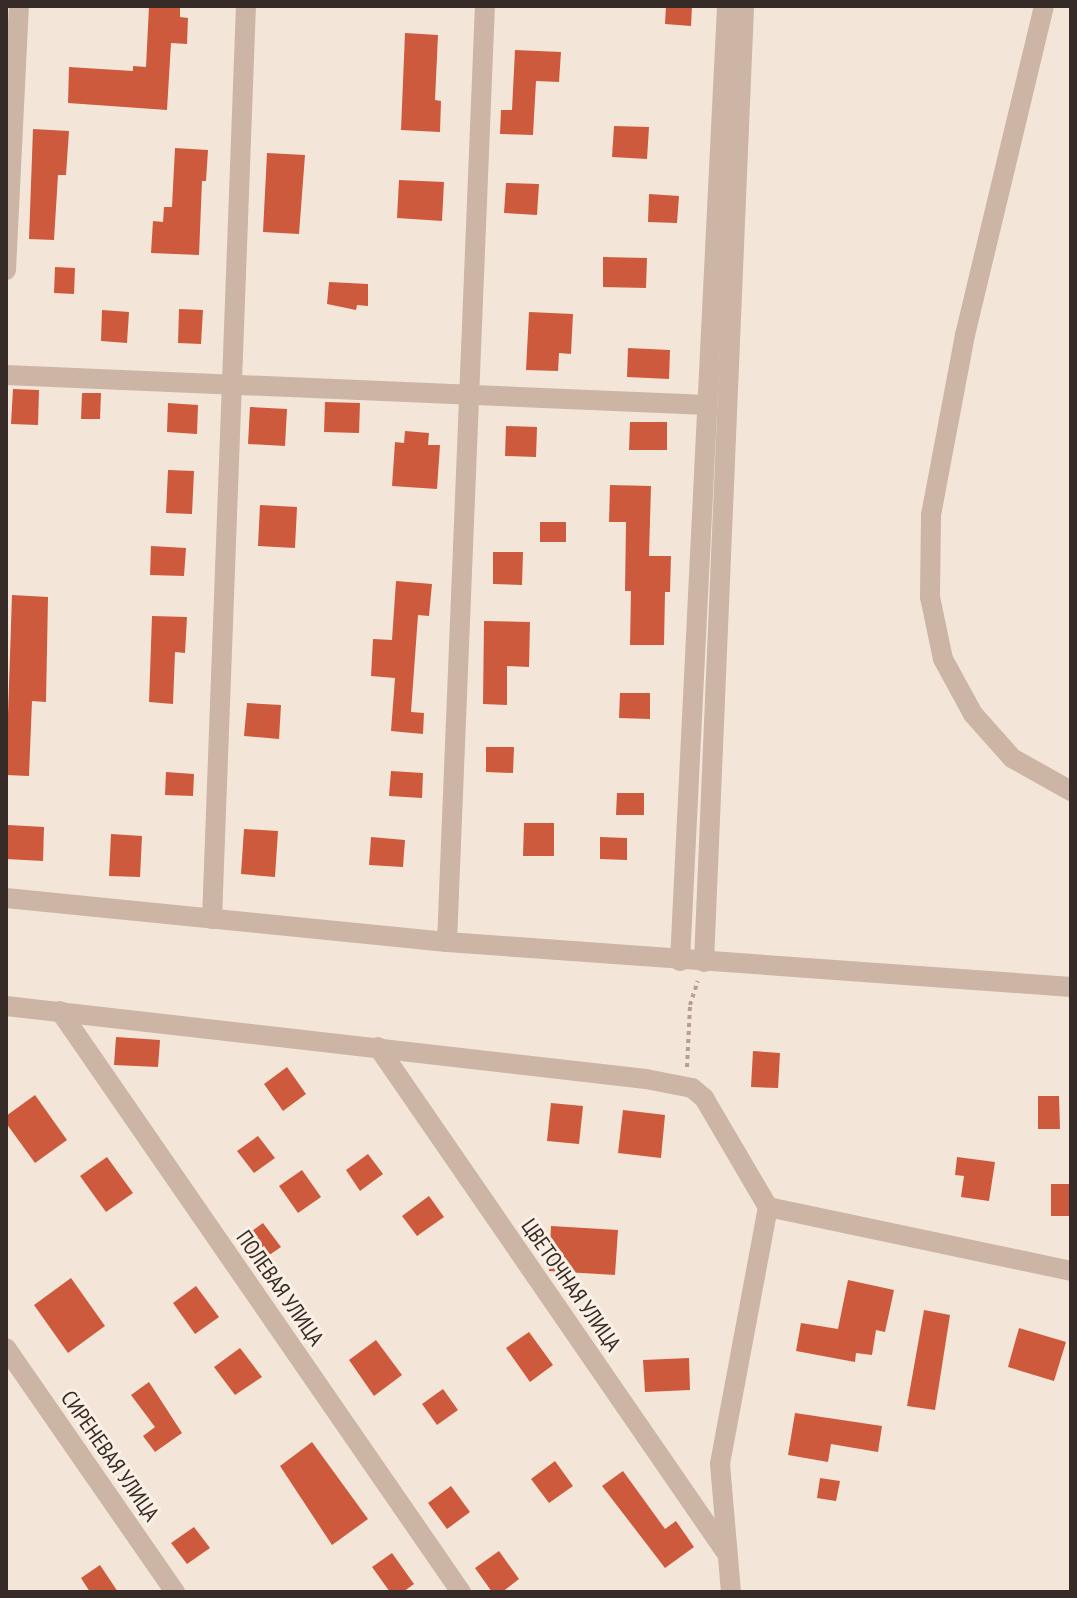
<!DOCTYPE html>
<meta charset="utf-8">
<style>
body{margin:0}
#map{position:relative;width:1077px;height:1598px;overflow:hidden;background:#f3e6d9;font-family:"PT Sans Narrow",sans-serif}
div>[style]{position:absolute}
.building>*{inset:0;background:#cd5a3c}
.path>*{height:4px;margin-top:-2px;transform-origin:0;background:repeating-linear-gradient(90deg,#b79e8e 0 4px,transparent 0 8px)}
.minor>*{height:20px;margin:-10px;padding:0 10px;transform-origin:10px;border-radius:10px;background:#ccb5a4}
span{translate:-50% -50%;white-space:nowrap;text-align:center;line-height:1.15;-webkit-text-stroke:6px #faf0e5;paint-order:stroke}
.street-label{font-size:22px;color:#362b26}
.frame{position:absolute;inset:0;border:8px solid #362b26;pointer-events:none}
</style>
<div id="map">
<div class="building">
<i style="clip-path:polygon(149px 6px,180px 6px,180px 17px,188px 18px,187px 44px,171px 43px,167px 110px,68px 103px,69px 67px,133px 71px,133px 66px,146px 67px)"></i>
<i style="clip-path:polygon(666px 6px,692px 6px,691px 26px,665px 24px)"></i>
<i style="clip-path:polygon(405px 33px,438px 35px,435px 100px,441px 101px,440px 132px,401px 130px)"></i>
<i style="clip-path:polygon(515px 50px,561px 52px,559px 82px,536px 81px,533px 135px,500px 134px,501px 110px,512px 110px)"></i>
<i style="clip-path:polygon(614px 126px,649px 127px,647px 159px,612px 157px)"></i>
<i style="clip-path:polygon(33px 129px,69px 131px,66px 175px,58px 175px,54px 240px,29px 239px)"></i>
<i style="clip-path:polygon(175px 148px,208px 150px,206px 181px,202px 181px,199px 255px,151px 253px,153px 221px,163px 222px,164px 207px,172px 207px)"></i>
<i style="clip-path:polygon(267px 153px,305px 155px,299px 234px,263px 232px)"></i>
<i style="clip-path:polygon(399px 180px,444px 182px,442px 221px,397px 218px)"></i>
<i style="clip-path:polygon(506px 183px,539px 184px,537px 215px,504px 213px)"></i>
<i style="clip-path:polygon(649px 194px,679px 196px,677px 223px,648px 222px)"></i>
<i style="clip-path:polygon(603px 257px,647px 258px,646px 288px,603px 287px)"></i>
<i style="clip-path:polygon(55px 267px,75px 268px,74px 294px,54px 293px)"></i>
<i style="clip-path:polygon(329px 282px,368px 284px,368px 306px,357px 305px,356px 310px,327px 304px)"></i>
<i style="clip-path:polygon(179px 309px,203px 310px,201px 344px,178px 343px)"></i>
<i style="clip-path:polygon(102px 310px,129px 312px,127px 343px,101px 341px)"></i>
<i style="clip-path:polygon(529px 312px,573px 314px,571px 354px,559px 353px,558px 371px,526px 370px)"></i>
<i style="clip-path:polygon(628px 348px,670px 350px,669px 379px,627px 377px)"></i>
<i style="clip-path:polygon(13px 389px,39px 390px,38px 425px,11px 424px)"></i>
<i style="clip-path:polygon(82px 393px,101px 393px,100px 419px,81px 419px)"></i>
<i style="clip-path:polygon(325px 402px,360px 403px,359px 433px,324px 432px)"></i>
<i style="clip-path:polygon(168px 403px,198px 405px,197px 434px,167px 432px)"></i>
<i style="clip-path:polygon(250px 407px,287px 409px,285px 446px,248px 444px)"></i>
<i style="clip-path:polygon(630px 422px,667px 422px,667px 450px,629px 450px)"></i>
<i style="clip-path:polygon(506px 426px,537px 427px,536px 457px,505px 456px)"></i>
<i style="clip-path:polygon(405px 431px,429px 433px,428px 445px,440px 445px,437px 489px,392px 486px,395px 442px,404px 443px)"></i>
<i style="clip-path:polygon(168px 470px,194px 471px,192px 514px,166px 513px)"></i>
<i style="clip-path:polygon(610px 485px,651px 486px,649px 556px,671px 556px,670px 592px,665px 592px,664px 645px,630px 645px,631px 591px,625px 591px,626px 522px,609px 522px)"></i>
<i style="clip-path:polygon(260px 505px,297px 507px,295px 548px,258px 546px)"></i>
<i style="clip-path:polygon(540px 522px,566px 522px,566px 542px,540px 542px)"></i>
<i style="clip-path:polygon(151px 546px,186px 548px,184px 576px,150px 575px)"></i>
<i style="clip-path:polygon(493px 552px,523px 552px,522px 585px,493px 584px)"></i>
<i style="clip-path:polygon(396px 581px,432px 584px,429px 616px,418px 615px,411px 712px,424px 713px,423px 734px,391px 731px,395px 678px,371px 676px,373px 639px,392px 640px)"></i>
<i style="clip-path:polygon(12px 595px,48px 597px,46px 702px,32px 701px,29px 776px,6px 775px)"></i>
<i style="clip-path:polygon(152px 616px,187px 617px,185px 653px,175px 652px,173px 704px,149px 702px)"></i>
<i style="clip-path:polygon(484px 621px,530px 622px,529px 667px,507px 666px,507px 705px,483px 704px)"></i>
<i style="clip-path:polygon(620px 693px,650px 693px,650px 719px,619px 718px)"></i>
<i style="clip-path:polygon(247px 703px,281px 705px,279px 739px,244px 736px)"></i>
<i style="clip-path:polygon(486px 747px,514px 747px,513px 773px,486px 772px)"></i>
<i style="clip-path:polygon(391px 771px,423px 773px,422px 798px,389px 796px)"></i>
<i style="clip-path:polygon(166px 772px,194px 774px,193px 796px,165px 795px)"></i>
<i style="clip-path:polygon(617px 793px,644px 793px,644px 815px,616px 815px)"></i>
<i style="clip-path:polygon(524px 823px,554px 823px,554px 856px,523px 856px)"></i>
<i style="clip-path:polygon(8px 825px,44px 827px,43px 861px,6px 859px)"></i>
<i style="clip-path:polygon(244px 829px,278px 831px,275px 877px,241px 874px)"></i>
<i style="clip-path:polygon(111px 834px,142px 836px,140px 877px,109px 876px)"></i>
<i style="clip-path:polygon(371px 837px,405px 840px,403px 867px,369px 865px)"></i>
<i style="clip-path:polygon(600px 837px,627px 838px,627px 860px,600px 859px)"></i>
<i style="clip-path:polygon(116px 1037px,160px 1040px,158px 1067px,114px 1065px)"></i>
<i style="clip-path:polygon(753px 1051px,780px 1053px,778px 1088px,751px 1087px)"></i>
<i style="clip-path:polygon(287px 1067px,306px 1094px,283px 1111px,264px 1084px)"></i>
<i style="clip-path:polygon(35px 1095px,67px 1140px,35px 1163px,6px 1123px,6px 1116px)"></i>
<i style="clip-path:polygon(1038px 1096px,1059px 1096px,1060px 1129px,1038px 1129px)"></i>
<i style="clip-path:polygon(551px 1103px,583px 1106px,579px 1144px,547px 1141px)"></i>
<i style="clip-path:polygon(623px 1110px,665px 1115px,661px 1158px,618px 1153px)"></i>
<i style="clip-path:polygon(258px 1136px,275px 1158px,254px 1173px,237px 1151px)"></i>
<i style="clip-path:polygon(368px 1154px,383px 1174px,360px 1191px,346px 1170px)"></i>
<i style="clip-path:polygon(107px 1157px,133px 1193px,106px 1212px,80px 1176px)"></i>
<i style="clip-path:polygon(957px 1157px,995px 1162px,989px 1201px,961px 1197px,964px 1176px,955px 1175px)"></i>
<i style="clip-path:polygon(302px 1170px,321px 1197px,298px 1213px,279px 1186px)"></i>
<i style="clip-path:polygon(1051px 1184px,1071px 1184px,1071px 1216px,1051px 1216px)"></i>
<i style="clip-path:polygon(429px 1196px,444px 1217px,417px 1236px,402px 1216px)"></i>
<i style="clip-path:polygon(263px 1223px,281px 1247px,259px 1262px,242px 1238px)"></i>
<i style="clip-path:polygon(551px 1226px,618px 1230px,615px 1275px,549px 1271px)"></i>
<i style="clip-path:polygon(71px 1278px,105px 1326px,68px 1353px,34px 1305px)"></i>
<i style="clip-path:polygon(848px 1280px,894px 1290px,885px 1332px,876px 1330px,872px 1355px,856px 1353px,855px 1362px,796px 1351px,801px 1323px,838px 1329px)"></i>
<i style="clip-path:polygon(196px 1286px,219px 1317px,195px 1334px,173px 1303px)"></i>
<i style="clip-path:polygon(924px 1310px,950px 1315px,935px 1410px,907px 1406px)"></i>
<i style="clip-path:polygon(1019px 1328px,1066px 1342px,1054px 1381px,1008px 1367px)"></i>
<i style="clip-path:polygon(529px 1332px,553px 1365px,530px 1382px,506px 1348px)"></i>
<i style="clip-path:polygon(376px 1340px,402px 1375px,374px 1396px,349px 1360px)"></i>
<i style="clip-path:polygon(240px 1348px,262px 1377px,235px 1395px,214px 1367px)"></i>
<i style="clip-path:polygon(689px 1358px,690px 1390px,645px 1392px,643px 1360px)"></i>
<i style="clip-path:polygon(149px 1382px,182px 1433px,155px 1452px,143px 1436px,155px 1427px,131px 1395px)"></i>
<i style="clip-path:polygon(443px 1389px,458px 1410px,437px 1425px,422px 1404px)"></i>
<i style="clip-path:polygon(795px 1413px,882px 1426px,878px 1452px,831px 1444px,828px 1462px,788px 1455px)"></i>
<i style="clip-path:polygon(312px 1442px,368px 1519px,332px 1545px,280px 1466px)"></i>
<i style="clip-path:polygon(555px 1461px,573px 1486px,549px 1503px,531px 1479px)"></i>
<i style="clip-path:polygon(623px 1471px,665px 1529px,676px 1521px,694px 1547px,665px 1568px,602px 1486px)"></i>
<i style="clip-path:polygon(820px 1478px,840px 1481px,836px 1501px,817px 1498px)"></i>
<i style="clip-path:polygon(451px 1486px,470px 1512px,447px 1529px,428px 1503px)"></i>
<i style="clip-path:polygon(194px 1527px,210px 1548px,187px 1564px,171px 1543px)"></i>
<i style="clip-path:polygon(499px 1551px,519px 1579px,502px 1592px,492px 1592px,475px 1568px)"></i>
<i style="clip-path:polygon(392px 1553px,414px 1584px,403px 1592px,390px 1592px,372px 1567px)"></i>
<i style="clip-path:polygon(100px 1565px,118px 1592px,90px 1592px,81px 1578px)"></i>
</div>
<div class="path">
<i style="left:687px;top:1067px;width:62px;rotate:-87.2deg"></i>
<i style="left:690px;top:1005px;width:25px;rotate:-72deg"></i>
</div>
<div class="minor">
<i style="left:1044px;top:6px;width:338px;rotate:103.5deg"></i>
<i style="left:965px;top:335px;width:183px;rotate:100.7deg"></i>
<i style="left:931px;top:515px;width:82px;rotate:90.7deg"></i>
<i style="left:930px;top:597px;width:63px;rotate:78.2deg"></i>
<i style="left:943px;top:659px;width:63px;rotate:61.4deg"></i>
<i style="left:973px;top:714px;width:59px;rotate:48.4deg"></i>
<i style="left:1012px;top:758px;width:68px;rotate:29.2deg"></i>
<i style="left:6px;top:270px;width:264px;rotate:-87.2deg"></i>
<i style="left:6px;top:375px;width:702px;rotate:2.45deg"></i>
<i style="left:6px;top:898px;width:443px;rotate:5.7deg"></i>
<i style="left:447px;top:942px;width:626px;rotate:4.12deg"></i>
<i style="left:212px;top:919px;width:914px;rotate:-87.87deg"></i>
<i style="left:447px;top:942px;width:937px;rotate:-87.68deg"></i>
<i style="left:680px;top:961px;width:956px;rotate:-87.18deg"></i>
<i style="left:704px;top:962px;width:957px;rotate:-87.6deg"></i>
<i style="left:6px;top:1006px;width:644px;rotate:6.51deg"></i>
<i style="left:646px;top:1079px;width:47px;rotate:11.1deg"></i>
<i style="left:692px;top:1088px;width:16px;rotate:40deg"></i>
<i style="left:704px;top:1098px;width:126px;rotate:59.6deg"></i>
<i style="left:768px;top:1207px;width:261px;rotate:100.6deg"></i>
<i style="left:720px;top:1464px;width:128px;rotate:85.1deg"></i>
<i style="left:60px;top:1011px;width:706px;rotate:55.39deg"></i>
<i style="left:378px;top:1047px;width:612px;rotate:55.45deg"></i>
<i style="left:768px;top:1207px;width:310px;rotate:11.9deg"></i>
<i style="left:6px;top:1348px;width:297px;rotate:55.3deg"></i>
</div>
<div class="street-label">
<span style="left:571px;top:1285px;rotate:55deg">ЦВЕТОЧНАЯ УЛИЦА</span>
<span style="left:280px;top:1288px;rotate:55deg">ПОЛЕВАЯ УЛИЦА</span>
<span style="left:110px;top:1456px;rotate:55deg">СИРЕНЕВАЯ УЛИЦА</span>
</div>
<div class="frame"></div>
</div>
